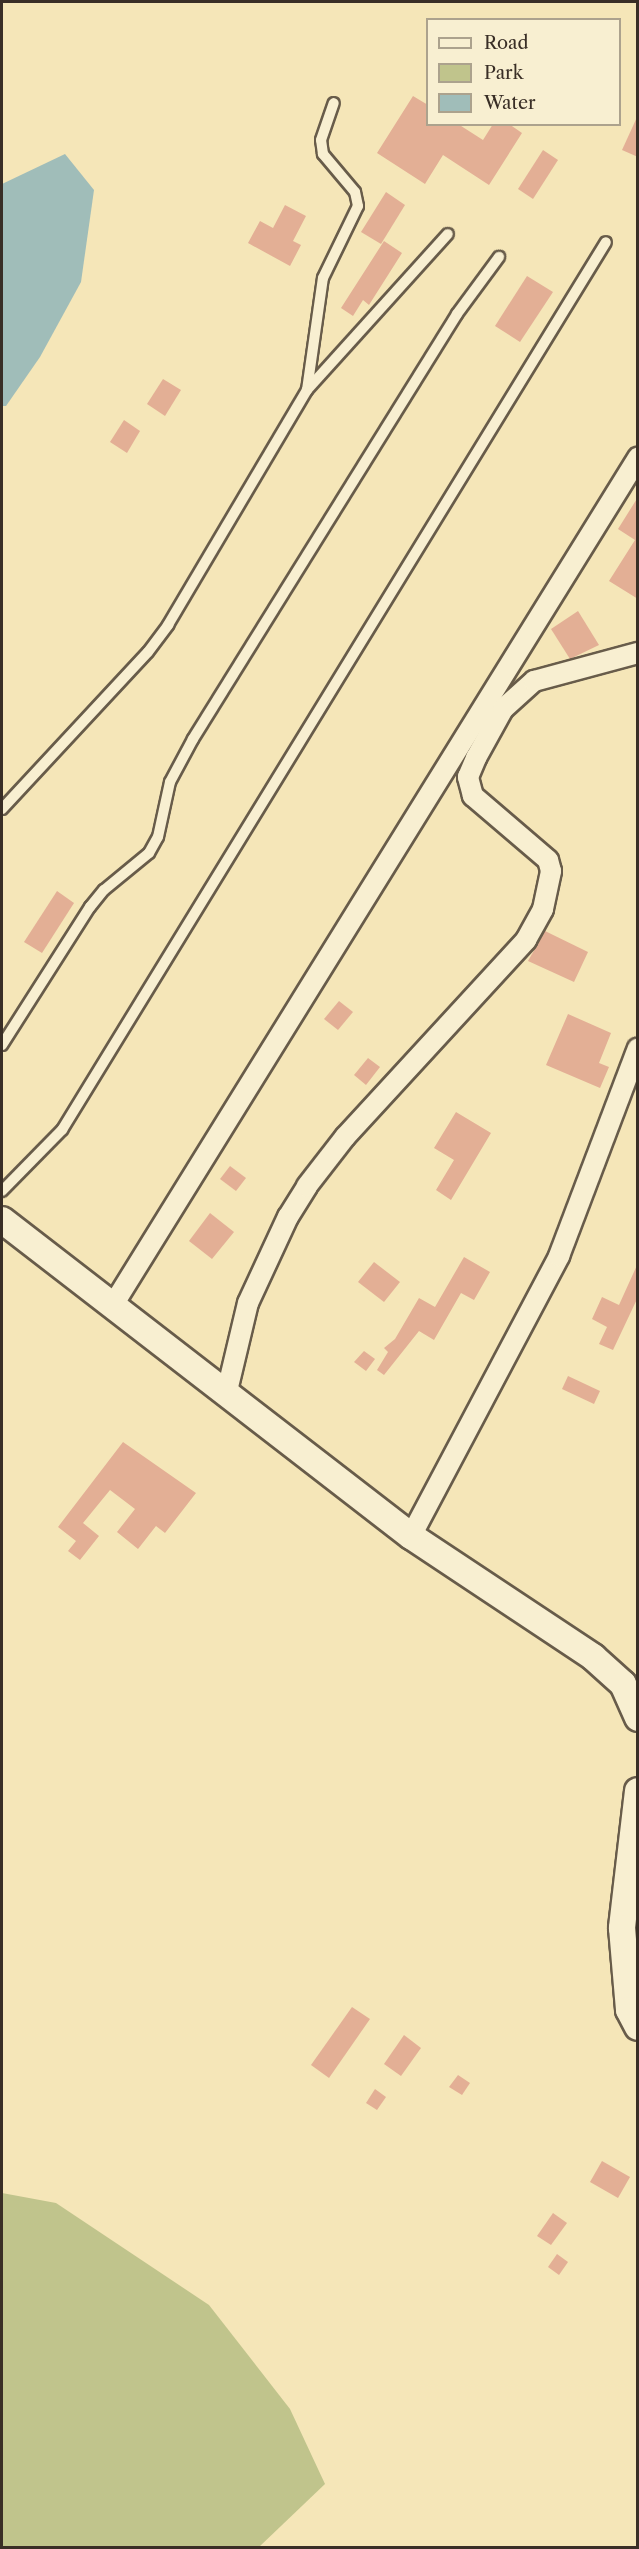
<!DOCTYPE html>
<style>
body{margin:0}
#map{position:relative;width:639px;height:2549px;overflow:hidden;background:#f5e6b8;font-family:"Libre Caslon Text",serif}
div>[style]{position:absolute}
.green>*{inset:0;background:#c0c48c}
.water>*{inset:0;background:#a0bdb9}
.building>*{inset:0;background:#e3af95}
.roads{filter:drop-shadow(2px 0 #685c4a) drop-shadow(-2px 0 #685c4a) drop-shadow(0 2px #685c4a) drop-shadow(0 -2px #685c4a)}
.service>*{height:10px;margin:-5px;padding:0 5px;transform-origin:5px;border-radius:5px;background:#f8efd1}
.minor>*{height:20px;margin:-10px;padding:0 10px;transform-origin:10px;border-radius:10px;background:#f8efd1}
.tertiary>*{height:26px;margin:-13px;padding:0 13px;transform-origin:13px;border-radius:13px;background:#f8efd1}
span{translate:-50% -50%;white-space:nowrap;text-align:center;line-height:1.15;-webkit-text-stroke:6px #f8efd1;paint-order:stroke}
.frame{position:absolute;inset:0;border:3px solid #392e26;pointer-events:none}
.legend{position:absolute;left:426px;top:18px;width:195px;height:108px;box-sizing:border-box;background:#f8efd1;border:2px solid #aca28d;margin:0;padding:8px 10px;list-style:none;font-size:18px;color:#392e26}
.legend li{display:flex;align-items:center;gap:12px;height:30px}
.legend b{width:30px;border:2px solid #aca28d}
</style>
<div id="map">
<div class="green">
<i style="clip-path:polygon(2px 2193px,56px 2203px,209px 2305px,290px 2409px,325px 2484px,259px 2547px,2px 2547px)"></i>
</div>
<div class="water">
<i style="clip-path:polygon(65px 154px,94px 190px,81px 282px,40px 357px,6px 406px,2px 406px,2px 184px)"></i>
</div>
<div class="building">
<i style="clip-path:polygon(413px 96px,428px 105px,428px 124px,458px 124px,483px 140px,493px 124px,509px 124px,522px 133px,489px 185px,443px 155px,425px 184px,377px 153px)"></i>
<i style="clip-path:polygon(638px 115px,638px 157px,622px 150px)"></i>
<i style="clip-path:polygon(543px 150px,558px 160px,533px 199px,518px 189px)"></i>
<i style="clip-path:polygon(386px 192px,405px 205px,381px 244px,361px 232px)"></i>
<i style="clip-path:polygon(285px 205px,306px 216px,293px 241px,301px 245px,290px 266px,248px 243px,260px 221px,273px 228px)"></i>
<i style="clip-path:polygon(384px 241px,402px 253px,369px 305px,363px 300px,353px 316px,341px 308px)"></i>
<i style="clip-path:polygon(527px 276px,553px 292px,520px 342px,495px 326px)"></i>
<i style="clip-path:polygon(163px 379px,181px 390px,165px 416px,147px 404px)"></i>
<i style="clip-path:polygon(124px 420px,140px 431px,127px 453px,110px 442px)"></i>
<i style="clip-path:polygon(638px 497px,638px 599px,609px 581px,635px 540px,618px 529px)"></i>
<i style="clip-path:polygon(578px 611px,599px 645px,570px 659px,551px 629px)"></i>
<i style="clip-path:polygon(57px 891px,74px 903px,42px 953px,24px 942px)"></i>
<i style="clip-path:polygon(545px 931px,588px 952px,574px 982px,528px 961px)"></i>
<i style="clip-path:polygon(339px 1001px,353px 1012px,338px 1030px,324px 1019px)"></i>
<i style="clip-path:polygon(568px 1014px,611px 1033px,599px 1063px,609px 1067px,600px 1088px,546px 1065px)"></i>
<i style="clip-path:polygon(368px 1058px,380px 1067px,366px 1085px,354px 1075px)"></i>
<i style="clip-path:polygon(456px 1112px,491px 1133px,451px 1200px,436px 1190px,454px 1160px,434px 1148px)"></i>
<i style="clip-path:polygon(230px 1166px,246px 1178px,236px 1191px,220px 1179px)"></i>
<i style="clip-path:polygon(210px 1213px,234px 1232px,212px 1259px,189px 1241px)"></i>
<i style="clip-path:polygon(464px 1257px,490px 1272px,474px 1300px,461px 1293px,434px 1340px,419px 1331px,384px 1375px,377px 1370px,388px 1352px,384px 1348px,395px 1339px,419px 1298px,435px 1307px)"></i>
<i style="clip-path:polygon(374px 1262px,400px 1282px,384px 1302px,358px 1282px)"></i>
<i style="clip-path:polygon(638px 1263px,638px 1297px,613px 1350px,599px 1344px,607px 1327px,592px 1319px,602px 1297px,619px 1305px)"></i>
<i style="clip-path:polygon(364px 1351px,375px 1359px,366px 1371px,354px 1362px)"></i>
<i style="clip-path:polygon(568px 1376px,600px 1391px,594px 1404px,562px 1389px)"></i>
<i style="clip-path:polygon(123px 1442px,196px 1493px,165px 1533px,156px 1526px,138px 1549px,117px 1532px,135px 1509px,110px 1490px,83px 1523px,99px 1536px,80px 1560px,68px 1551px,76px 1541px,58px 1527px)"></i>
<i style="clip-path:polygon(352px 2007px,370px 2019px,329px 2078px,311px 2065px)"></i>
<i style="clip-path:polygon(404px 2035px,421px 2048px,401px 2076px,384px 2064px)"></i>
<i style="clip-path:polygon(458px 2075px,470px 2083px,462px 2095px,449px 2087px)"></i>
<i style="clip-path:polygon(375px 2089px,386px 2097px,377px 2110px,366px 2103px)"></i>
<i style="clip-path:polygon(602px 2161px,630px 2177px,618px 2198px,590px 2182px)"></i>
<i style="clip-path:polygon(553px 2213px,567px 2223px,551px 2245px,537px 2236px)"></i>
<i style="clip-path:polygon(557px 2254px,568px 2262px,559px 2275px,548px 2267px)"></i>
</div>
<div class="roads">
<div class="service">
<i style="left:307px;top:390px;width:113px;rotate:-81.9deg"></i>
<i style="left:323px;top:278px;width:80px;rotate:-64.1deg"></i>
<i style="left:358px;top:206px;width:14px;rotate:-102deg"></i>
<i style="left:355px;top:192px;width:50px;rotate:-130.1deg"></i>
<i style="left:323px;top:154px;width:14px;rotate:-98deg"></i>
<i style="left:321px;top:140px;width:39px;rotate:-71deg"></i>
<i style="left:2px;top:809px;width:214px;rotate:-47.1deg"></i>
<i style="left:148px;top:652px;width:34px;rotate:-53deg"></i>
<i style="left:168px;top:625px;width:273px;rotate:-59.4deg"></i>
<i style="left:307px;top:390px;width:210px;rotate:-47.9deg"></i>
<i style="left:2px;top:1045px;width:164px;rotate:-57.5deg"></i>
<i style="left:90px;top:907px;width:22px;rotate:-51deg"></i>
<i style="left:104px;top:890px;width:58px;rotate:-39.4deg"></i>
<i style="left:149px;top:853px;width:18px;rotate:-61deg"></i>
<i style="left:158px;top:837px;width:56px;rotate:-77.7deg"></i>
<i style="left:170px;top:782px;width:49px;rotate:-61.9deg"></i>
<i style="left:193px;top:739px;width:500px;rotate:-58.15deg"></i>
<i style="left:457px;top:314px;width:71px;rotate:-53.6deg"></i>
<i style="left:2px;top:1191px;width:86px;rotate:-45.5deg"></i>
<i style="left:62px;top:1130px;width:1041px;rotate:-58.51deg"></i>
</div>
<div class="minor">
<i style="left:113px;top:1305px;width:997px;rotate:-58.21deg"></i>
<i style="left:227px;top:1391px;width:90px;rotate:-76.6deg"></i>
<i style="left:248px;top:1303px;width:95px;rotate:-65.1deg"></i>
<i style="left:288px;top:1217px;width:36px;rotate:-58deg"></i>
<i style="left:307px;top:1186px;width:62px;rotate:-52.2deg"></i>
<i style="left:345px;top:1137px;width:268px;rotate:-47.4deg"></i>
<i style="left:526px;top:940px;width:35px;rotate:-61deg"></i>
<i style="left:543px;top:909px;width:39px;rotate:-78deg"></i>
<i style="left:551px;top:871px;width:11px;rotate:-105deg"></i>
<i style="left:548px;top:860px;width:99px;rotate:-139.5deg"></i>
<i style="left:473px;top:796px;width:20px;rotate:-105deg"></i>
<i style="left:468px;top:777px;width:21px;rotate:-67deg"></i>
<i style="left:476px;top:758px;width:56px;rotate:-61.1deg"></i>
<i style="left:503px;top:709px;width:42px;rotate:-42.1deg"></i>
<i style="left:534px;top:681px;width:108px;rotate:-15.1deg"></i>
<i style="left:411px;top:1536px;width:317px;rotate:-62.1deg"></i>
<i style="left:559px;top:1256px;width:222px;rotate:-69.2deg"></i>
</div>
<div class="tertiary">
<i style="left:2px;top:1220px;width:517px;rotate:37.69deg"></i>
<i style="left:411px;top:1536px;width:219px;rotate:33.6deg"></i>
<i style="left:593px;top:1657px;width:40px;rotate:42deg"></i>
<i style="left:623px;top:1684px;width:37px;rotate:66deg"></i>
<i style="left:638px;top:1791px;width:138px;rotate:96.7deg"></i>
<i style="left:622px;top:1928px;width:82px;rotate:85.1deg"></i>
<i style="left:629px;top:2010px;width:19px;rotate:62deg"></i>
</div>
</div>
<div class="frame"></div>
<ul class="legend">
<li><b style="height:8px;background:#f8efd1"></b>Road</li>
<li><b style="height:16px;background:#c0c48c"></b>Park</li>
<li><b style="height:16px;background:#a0bdb9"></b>Water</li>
</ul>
</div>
